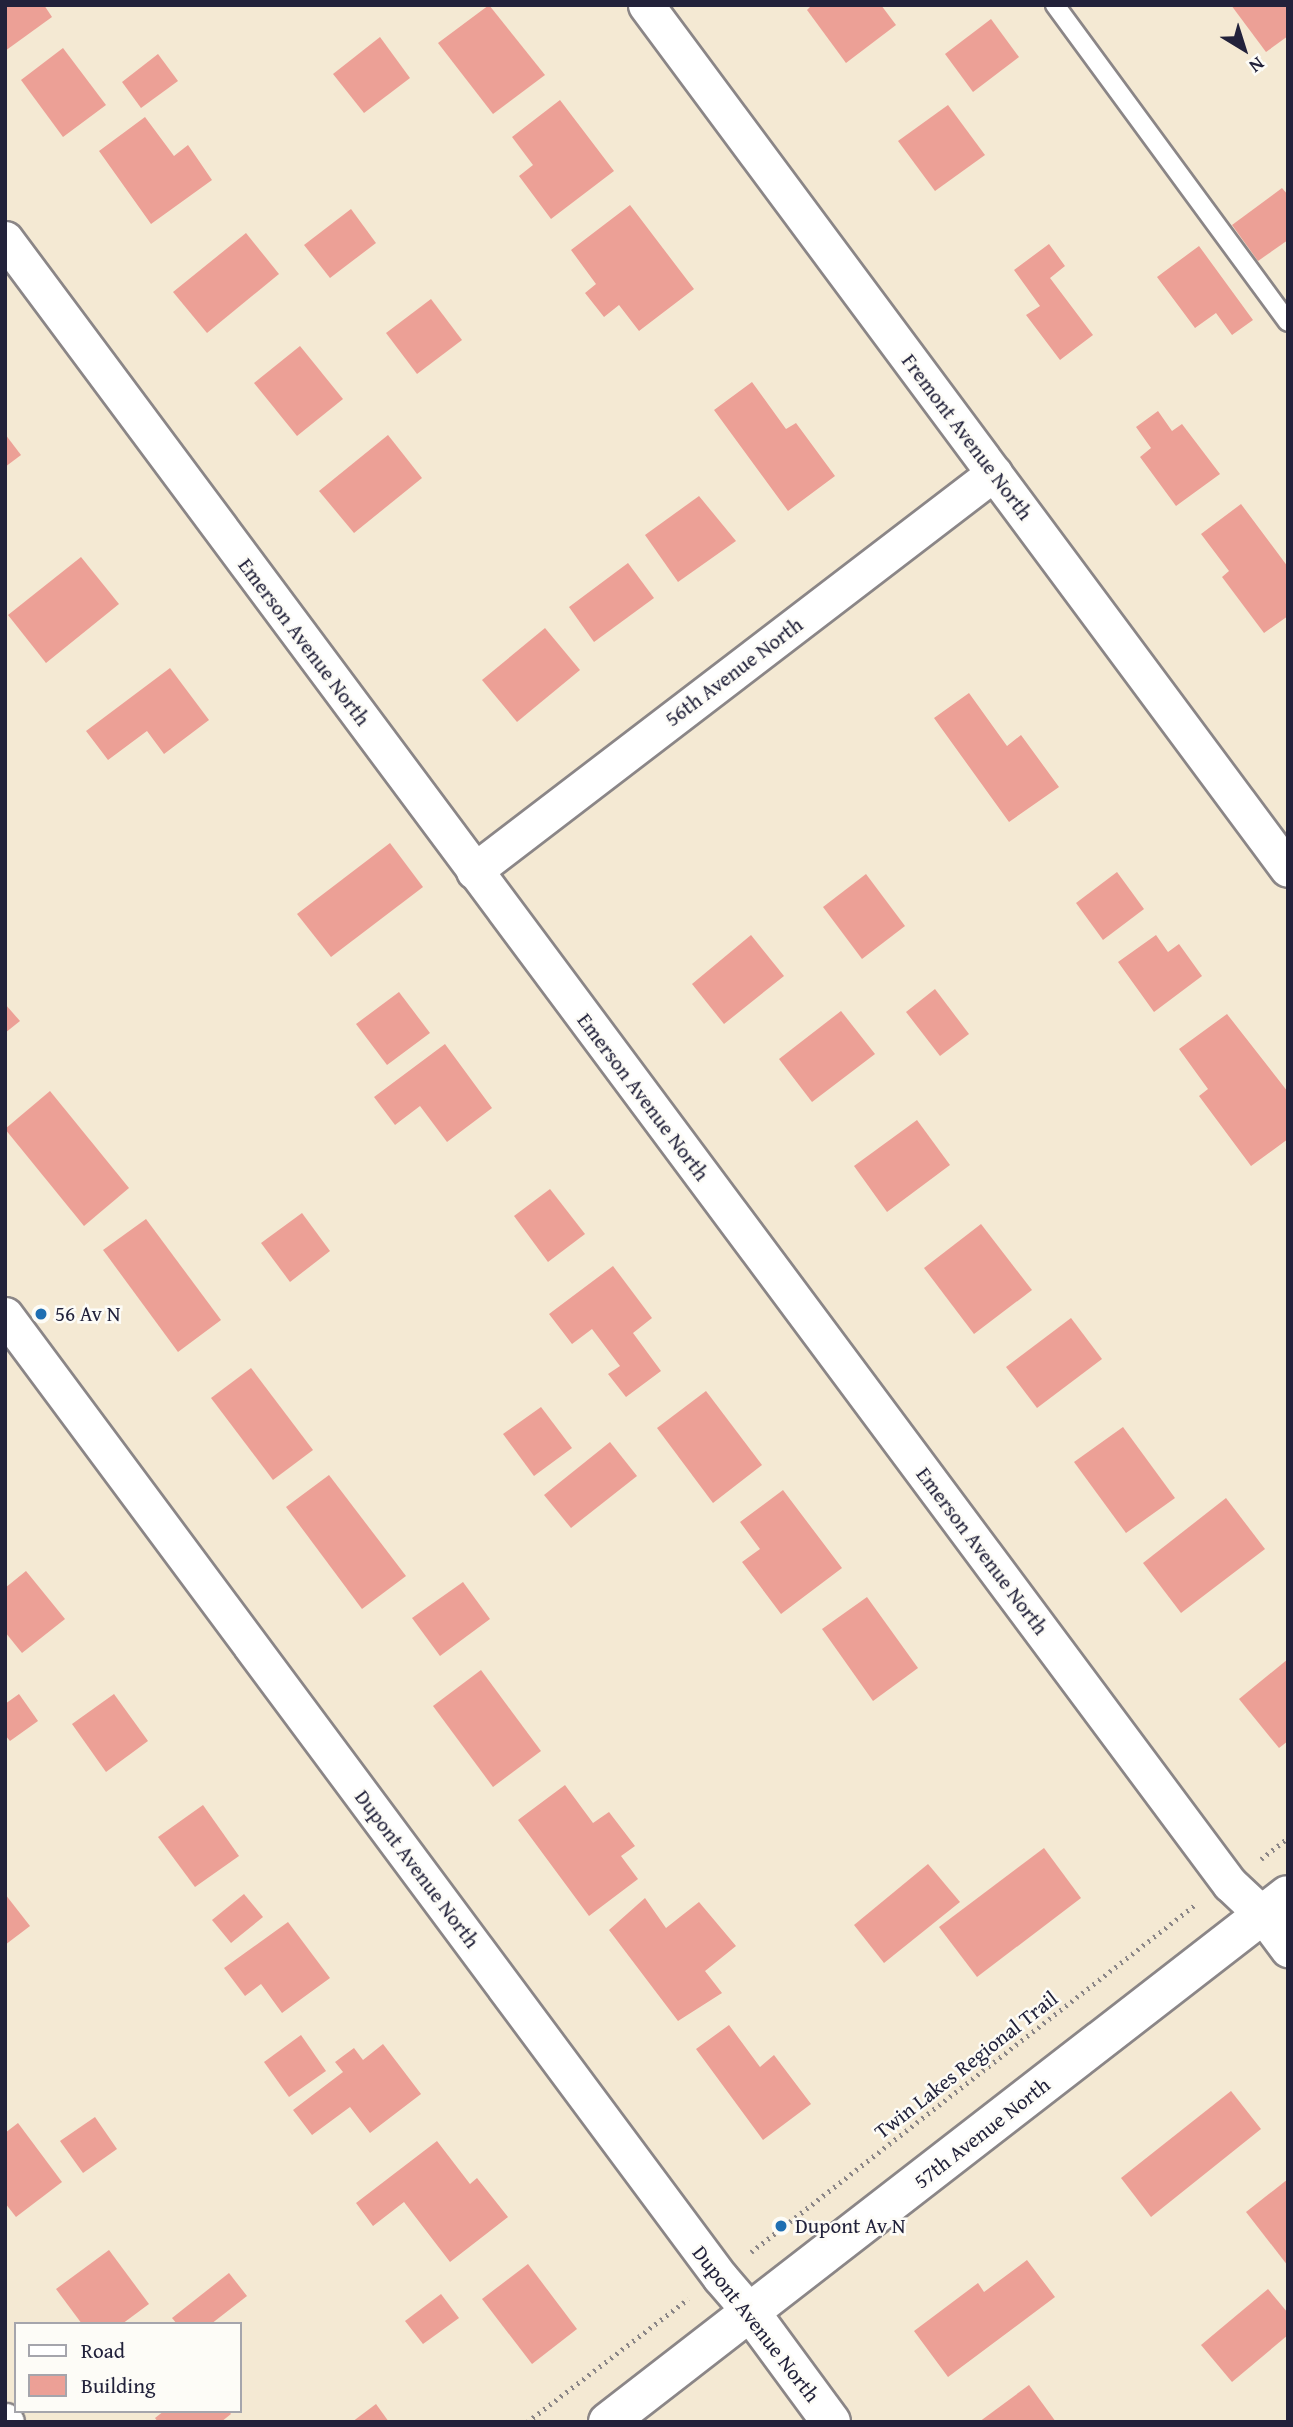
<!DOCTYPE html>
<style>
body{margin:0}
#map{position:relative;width:1293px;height:2427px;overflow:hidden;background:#f4e9d3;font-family:"Gentium Book Plus",serif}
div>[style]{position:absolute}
.building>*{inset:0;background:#eca096}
.path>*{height:4.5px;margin-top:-2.25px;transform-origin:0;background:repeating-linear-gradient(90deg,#8b8687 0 2px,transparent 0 7px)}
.roads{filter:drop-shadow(2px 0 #8b8687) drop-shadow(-2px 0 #8b8687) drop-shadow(0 2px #8b8687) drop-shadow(0 -2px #8b8687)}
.lane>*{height:18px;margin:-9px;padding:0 9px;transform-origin:9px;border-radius:9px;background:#fff}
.street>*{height:35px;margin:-17.5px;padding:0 17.5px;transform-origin:17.5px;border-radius:17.5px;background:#fff}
.secondary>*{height:38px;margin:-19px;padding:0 19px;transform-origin:19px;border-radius:19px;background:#fff}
.dots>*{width:19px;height:19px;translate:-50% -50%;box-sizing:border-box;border:4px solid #fdfcf7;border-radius:50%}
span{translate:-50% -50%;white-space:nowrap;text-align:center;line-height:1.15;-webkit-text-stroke:5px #fdfcf7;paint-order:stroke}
.street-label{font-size:21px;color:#22223b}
.poi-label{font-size:21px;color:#22223b}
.left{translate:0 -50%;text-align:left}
.frame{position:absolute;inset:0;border:7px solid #22223b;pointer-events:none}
.legend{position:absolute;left:14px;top:2322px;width:228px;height:91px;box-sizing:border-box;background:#fdfcf7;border:2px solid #a5a5ac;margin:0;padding:9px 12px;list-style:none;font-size:21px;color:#22223b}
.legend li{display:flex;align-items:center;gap:14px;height:35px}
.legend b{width:35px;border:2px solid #a5a5ac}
.north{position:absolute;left:1209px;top:14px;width:70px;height:70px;-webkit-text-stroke:5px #fdfcf7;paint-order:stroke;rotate:142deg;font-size:19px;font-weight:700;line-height:28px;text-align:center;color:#22223b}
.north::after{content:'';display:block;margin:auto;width:24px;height:32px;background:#22223b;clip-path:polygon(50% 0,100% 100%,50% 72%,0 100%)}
</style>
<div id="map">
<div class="building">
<i style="clip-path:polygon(5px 5px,44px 5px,52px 17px,5px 51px)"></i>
<i style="clip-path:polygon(489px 5px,545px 75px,493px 114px,438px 43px)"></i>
<i style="clip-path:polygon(812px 5px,881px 5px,896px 25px,846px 63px,807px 10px)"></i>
<i style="clip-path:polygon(1231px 5px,1288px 5px,1288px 36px,1266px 52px)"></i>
<i style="clip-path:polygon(991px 19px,1019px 57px,973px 92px,945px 54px)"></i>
<i style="clip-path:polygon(380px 37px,410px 78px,364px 113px,333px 74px)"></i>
<i style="clip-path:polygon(63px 48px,106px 105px,63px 137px,21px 80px)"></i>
<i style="clip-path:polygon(158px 54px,178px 81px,141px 108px,122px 82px)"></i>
<i style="clip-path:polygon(560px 100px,614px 171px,551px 219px,519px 176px,533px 165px,512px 137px)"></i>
<i style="clip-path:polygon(948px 105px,985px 155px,935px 191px,898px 141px)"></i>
<i style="clip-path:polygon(145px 117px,174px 156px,188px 145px,212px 180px,151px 224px,99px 151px)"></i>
<i style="clip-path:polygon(1282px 188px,1288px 195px,1288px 240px,1258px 261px,1232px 225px)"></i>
<i style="clip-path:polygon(630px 205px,694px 289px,639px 331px,619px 305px,604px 317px,585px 293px,596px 284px,571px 250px)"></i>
<i style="clip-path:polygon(351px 209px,376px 243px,330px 278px,304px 245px)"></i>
<i style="clip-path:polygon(246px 233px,279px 274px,207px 333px,173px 292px)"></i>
<i style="clip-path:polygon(1049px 244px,1065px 266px,1050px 278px,1093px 335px,1060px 360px,1026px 315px,1040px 306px,1014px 270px)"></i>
<i style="clip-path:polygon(1199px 246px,1253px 320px,1232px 335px,1216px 313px,1195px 328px,1157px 277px)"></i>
<i style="clip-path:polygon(431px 299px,462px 340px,417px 374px,386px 333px)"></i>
<i style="clip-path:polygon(300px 346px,343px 399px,297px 436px,254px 383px)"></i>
<i style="clip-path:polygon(752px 382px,786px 429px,796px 423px,835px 476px,788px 511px,714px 410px)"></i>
<i style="clip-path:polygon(1158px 411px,1172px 431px,1182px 424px,1220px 474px,1176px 506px,1140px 457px,1151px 448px,1136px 427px)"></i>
<i style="clip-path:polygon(5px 434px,21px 455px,5px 467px)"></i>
<i style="clip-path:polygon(388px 435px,422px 478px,354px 533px,319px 491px)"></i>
<i style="clip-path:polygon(699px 496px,736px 541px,678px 582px,645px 535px)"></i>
<i style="clip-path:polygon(1241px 504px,1288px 567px,1288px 616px,1264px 633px,1222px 577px,1229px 571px,1201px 534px)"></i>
<i style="clip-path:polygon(81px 557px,119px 604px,46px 663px,8px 615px)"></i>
<i style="clip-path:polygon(628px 563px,654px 598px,594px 642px,569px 607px)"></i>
<i style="clip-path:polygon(545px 628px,580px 670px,517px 722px,482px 680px)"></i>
<i style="clip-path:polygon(170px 668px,209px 720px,164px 754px,147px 731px,108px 760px,86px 731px)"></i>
<i style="clip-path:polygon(969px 693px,1007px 746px,1021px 735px,1059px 787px,1009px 822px,934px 718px)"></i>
<i style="clip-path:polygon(390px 843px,423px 887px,331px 957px,297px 914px)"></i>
<i style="clip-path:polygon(1117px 872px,1144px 909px,1103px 940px,1076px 903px)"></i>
<i style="clip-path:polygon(866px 874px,905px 926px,862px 959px,823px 907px)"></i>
<i style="clip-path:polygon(751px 935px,784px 976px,724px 1024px,692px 984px)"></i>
<i style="clip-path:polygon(1156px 935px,1168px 952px,1179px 944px,1202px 976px,1154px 1012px,1118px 962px)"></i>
<i style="clip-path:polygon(935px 989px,969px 1034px,940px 1056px,906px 1012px)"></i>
<i style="clip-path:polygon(399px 992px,430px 1033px,387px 1065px,356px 1024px)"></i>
<i style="clip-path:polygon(5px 1004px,20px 1021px,5px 1033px)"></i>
<i style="clip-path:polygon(841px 1011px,875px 1054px,812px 1102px,779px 1059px)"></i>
<i style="clip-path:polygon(1227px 1014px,1288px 1092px,1288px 1139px,1251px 1166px,1199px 1096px,1208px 1089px,1179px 1049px)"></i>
<i style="clip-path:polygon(445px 1044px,492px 1108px,447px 1142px,420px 1106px,395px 1125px,374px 1097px)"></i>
<i style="clip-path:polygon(50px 1091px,129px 1188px,84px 1226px,5px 1129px)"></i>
<i style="clip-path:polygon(917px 1120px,950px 1165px,887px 1212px,854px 1166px)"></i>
<i style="clip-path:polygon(550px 1189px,585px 1234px,548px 1262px,514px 1216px)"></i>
<i style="clip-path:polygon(302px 1213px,330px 1251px,290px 1282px,261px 1243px)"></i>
<i style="clip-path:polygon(146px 1219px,221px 1320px,178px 1352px,103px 1250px)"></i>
<i style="clip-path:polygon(981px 1224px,1032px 1290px,974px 1334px,924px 1268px)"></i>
<i style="clip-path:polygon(613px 1266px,652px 1318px,633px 1333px,661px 1371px,626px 1397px,608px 1374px,620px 1366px,592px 1329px,572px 1344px,549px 1314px)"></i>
<i style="clip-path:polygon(1071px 1318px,1102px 1359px,1037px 1408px,1006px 1367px)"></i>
<i style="clip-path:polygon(251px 1368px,313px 1450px,273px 1480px,211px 1398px)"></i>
<i style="clip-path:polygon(706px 1391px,762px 1465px,713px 1503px,657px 1428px)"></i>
<i style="clip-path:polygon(541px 1407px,572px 1448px,534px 1476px,503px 1434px)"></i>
<i style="clip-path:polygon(1123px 1427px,1175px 1498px,1126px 1533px,1074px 1462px)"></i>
<i style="clip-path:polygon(610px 1442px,637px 1476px,571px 1528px,544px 1495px)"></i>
<i style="clip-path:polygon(329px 1475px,406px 1576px,362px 1609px,286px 1507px)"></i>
<i style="clip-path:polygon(783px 1490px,842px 1568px,781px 1614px,742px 1562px,760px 1549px,740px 1522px)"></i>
<i style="clip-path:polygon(1226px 1498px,1265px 1549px,1181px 1613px,1143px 1563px)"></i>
<i style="clip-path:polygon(26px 1571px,65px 1619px,22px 1653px,5px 1632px,5px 1588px)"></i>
<i style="clip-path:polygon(463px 1582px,490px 1619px,440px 1656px,412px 1618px)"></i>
<i style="clip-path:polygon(867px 1597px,918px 1668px,873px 1701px,822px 1629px)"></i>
<i style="clip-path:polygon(1288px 1659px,1288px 1741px,1279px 1748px,1239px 1699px)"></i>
<i style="clip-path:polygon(481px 1670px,541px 1751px,493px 1787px,433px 1706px)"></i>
<i style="clip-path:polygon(19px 1694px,38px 1721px,10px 1741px,5px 1735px,5px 1704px)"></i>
<i style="clip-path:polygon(114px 1694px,148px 1741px,106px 1772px,72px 1724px)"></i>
<i style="clip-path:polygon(565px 1785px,593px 1823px,609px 1812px,635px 1846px,621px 1856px,638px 1879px,589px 1916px,518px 1820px)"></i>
<i style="clip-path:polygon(203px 1805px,239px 1856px,195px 1887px,158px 1837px)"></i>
<i style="clip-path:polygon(1044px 1848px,1081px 1898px,977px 1977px,939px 1927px)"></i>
<i style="clip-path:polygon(928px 1864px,960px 1902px,884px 1963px,854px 1925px)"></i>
<i style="clip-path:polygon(5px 1894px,30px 1926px,5px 1945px)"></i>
<i style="clip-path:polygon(244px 1894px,263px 1917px,231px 1943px,212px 1920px)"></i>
<i style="clip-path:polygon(645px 1898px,666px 1928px,699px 1902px,736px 1946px,705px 1971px,722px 1993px,678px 2021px,609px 1930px)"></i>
<i style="clip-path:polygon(288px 1922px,330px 1978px,282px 2013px,261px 1984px,245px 1996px,224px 1968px)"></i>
<i style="clip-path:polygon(729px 2025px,760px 2067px,774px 2055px,811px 2104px,763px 2140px,696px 2049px)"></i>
<i style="clip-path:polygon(301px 2035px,326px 2071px,289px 2097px,264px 2062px)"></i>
<i style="clip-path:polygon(383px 2044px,421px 2094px,370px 2133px,350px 2107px,312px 2135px,293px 2110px,343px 2072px,335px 2062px,354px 2048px,363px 2060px)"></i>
<i style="clip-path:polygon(1231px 2091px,1261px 2129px,1151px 2217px,1121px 2178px)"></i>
<i style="clip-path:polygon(95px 2117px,117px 2149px,83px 2173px,60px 2141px)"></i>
<i style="clip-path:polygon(18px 2123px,62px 2182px,16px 2217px,5px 2203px,5px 2133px)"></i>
<i style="clip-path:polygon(437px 2141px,470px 2184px,477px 2178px,508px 2217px,450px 2262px,404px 2202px,373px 2226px,356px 2203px)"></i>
<i style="clip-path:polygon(1288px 2179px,1288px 2266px,1246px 2212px)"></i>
<i style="clip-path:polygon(109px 2250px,149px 2304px,122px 2324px,82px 2324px,56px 2289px)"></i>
<i style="clip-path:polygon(1027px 2260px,1055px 2297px,948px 2377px,914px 2331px,978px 2283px,984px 2292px)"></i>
<i style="clip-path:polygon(528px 2264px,577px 2329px,532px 2364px,482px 2299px)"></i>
<i style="clip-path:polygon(229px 2273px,247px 2296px,211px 2324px,177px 2324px,172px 2318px)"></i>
<i style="clip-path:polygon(1268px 2289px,1288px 2313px,1288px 2335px,1232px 2382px,1201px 2345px)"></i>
<i style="clip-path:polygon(441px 2294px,459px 2318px,423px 2344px,405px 2321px)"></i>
<i style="clip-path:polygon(1029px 2385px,1056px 2422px,979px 2422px)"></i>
<i style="clip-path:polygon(376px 2404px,389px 2422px,352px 2422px)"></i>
<i style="clip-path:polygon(164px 2411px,229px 2411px,231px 2414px,221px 2422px,158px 2422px,155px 2418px)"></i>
</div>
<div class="path">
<i style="left:1261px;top:1859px;width:34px;rotate:-38deg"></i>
<i style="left:751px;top:2252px;width:565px;rotate:-38.03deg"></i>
<i style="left:527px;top:2422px;width:203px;rotate:-37.4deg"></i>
</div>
<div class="roads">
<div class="lane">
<i style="left:1055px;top:5px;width:393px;rotate:53.7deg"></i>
</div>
<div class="street">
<i style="left:646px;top:5px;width:1076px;rotate:53.39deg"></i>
<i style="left:5px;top:239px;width:2051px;rotate:53.33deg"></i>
<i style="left:1230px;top:1884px;width:44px;rotate:43.2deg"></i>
<i style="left:1262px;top:1914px;width:44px;rotate:53.4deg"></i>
<i style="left:474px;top:871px;width:655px;rotate:-37.43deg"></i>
<i style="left:5px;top:1315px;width:1199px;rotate:53.38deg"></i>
<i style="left:720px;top:2277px;width:48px;rotate:49.3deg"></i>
<i style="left:5px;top:2421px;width:1px;rotate:45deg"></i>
</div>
<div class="secondary">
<i style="left:751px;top:2313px;width:135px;rotate:53.7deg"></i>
<i style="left:608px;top:2422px;width:860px;rotate:-37.78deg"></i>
</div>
</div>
<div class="dots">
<i style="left:41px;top:1314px;background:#1f6fb2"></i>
<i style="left:781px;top:2226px;background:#1f6fb2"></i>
</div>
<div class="street-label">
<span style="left:967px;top:437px;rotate:53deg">Fremont Avenue North</span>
<span style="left:304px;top:642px;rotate:53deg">Emerson Avenue North</span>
<span style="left:734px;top:672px;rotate:-37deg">56th Avenue North</span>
<span style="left:643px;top:1097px;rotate:53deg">Emerson Avenue North</span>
<span style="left:982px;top:1551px;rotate:53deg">Emerson Avenue North</span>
<span style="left:417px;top:1869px;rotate:53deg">Dupont Avenue North</span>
<span style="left:966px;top:2065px;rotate:-38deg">Twin Lakes Regional Trail</span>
<span style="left:982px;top:2133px;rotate:-38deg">57th Avenue North</span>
<span style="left:756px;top:2324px;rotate:52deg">Dupont Avenue North</span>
</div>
<div class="poi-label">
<span class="left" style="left:55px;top:1314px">56 Av N</span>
<span class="left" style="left:795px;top:2226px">Dupont Av N</span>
</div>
<div class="frame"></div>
<ul class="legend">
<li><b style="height:9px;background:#fff"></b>Road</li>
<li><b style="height:19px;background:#eca096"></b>Building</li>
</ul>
<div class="north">N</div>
</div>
